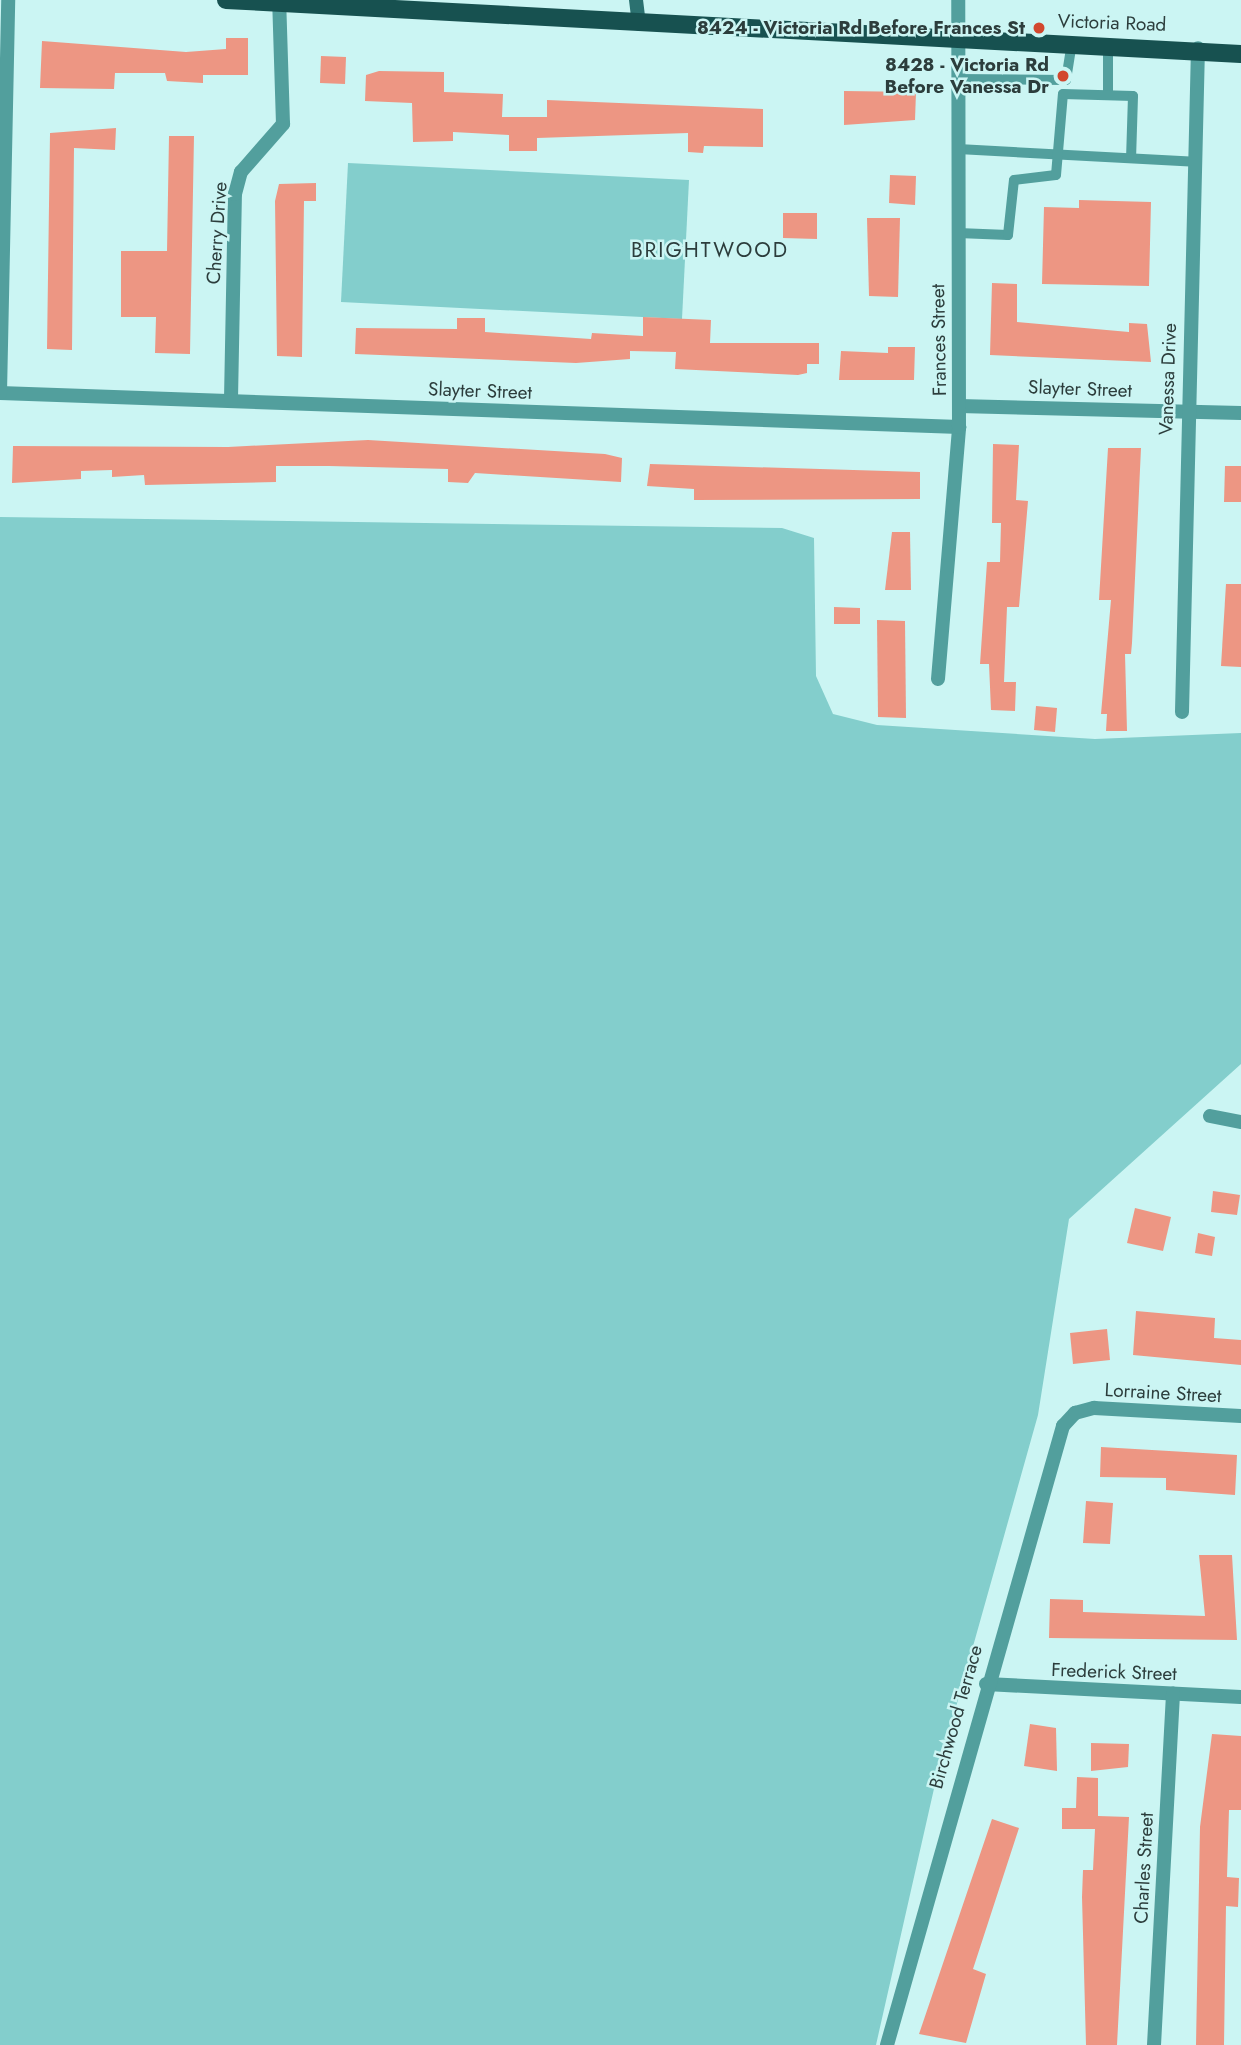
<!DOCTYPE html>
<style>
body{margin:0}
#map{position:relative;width:1241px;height:2045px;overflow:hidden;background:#cbf5f3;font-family:Jost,sans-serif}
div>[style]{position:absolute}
.green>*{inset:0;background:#83cecc}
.building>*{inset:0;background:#ed9683}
.lane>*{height:10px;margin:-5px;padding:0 5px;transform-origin:5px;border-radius:5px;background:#529f9d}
.street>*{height:14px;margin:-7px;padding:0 7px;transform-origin:7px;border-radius:7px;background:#529f9d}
.secondary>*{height:14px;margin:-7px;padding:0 7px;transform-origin:7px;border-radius:7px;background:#2b7170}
.primary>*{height:18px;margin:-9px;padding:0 9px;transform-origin:9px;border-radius:9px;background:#175150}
.dots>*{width:19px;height:19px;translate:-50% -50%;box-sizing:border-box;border:4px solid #cbf5f3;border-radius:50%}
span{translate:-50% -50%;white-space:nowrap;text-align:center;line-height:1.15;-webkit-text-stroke:5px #cbf5f3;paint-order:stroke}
.street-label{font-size:19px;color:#2c3d3c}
.poi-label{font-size:19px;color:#2c3d3c;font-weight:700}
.right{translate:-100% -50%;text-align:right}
.neighbourhood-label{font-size:21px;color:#2c3d3c;letter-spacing:2px}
</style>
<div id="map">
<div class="green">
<i style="clip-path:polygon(348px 163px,689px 180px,682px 319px,341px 302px)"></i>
<i style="clip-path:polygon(0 517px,782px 528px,814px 538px,816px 676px,833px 714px,877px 725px,1095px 739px,1241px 733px,1241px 1064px,1069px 1219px,1038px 1415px,938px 1771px,876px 2045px,0 2045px)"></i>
</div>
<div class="building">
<i style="clip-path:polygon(226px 38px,248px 38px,248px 75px,203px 75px,203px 83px,167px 81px,165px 73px,115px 73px,114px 89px,40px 88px,42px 41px,186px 52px,226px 49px)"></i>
<i style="clip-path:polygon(321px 56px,346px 57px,345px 84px,320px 83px)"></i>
<i style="clip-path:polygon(379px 71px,444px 72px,444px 92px,503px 94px,502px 117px,547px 117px,547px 100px,763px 109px,763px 147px,704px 146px,703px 153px,688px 152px,688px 133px,537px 138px,537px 151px,509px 151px,509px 135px,453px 132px,453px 141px,413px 142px,412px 103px,365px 101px,366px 75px)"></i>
<i style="clip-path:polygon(844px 91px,916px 92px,915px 120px,844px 125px)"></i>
<i style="clip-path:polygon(116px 128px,115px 150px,74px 148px,72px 350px,47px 349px,50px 133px)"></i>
<i style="clip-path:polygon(169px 136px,194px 136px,190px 354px,155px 353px,156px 317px,121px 317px,121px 251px,167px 251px)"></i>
<i style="clip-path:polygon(890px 175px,916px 176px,915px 205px,889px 203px)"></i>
<i style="clip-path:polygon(316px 183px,316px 201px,304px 201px,302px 357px,277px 356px,275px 201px,279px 184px)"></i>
<i style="clip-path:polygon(1079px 200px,1151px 202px,1149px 286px,1042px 284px,1044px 207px,1079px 208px)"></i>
<i style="clip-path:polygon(783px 213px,817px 213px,817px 239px,783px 238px)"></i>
<i style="clip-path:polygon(867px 218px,900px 218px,898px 297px,869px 296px)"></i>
<i style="clip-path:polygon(992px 283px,1017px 284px,1017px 322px,1129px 332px,1129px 323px,1147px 324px,1151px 362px,990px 355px)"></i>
<i style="clip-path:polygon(643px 317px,711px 320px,710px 343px,819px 343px,819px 364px,807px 364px,807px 373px,798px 375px,675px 369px,676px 352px,630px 351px,630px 359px,576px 363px,355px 354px,356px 328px,457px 329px,457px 318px,485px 318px,485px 332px,591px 339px,592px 333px,643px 336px)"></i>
<i style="clip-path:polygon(888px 347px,915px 347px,914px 380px,839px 380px,841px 351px,888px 353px)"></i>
<i style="clip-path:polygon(368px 440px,605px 454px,622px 458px,621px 482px,475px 473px,468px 483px,448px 482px,448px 469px,329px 466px,276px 466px,276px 482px,145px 485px,144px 475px,112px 477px,112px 470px,81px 471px,81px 479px,12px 483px,13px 446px,228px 447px)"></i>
<i style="clip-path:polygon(993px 444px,1019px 445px,1016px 500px,1028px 501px,1019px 607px,1007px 607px,1004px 682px,1016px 682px,1015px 711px,991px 710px,989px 664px,980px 664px,987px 562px,1000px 562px,1001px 523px,992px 523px)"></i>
<i style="clip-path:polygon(1108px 448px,1141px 448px,1132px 643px,1131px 654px,1125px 654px,1127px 731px,1106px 731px,1107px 714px,1101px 714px,1111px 600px,1099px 600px)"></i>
<i style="clip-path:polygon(650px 464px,920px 472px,920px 499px,694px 500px,694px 489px,647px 486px)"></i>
<i style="clip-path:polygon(1225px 466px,1241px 466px,1241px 502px,1224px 502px)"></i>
<i style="clip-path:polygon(892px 532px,910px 532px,911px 590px,885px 590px)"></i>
<i style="clip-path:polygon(1226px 584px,1241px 584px,1241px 667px,1221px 666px)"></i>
<i style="clip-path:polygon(834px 607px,860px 608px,860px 624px,834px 624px)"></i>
<i style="clip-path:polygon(877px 620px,905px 621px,906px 718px,878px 717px)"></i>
<i style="clip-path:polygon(1036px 706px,1057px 708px,1055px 732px,1034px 730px)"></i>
<i style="clip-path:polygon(1213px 1191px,1240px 1195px,1237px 1215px,1211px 1212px)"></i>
<i style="clip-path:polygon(1135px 1208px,1171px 1217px,1163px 1251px,1127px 1243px)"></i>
<i style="clip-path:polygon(1198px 1233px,1215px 1237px,1212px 1256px,1195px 1253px)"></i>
<i style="clip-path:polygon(1136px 1311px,1215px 1318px,1214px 1338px,1241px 1340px,1241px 1365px,1133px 1355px)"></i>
<i style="clip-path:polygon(1107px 1329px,1110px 1360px,1073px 1364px,1070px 1333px)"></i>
<i style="clip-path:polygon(1101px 1447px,1237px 1455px,1235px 1495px,1166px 1490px,1166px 1478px,1100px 1477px)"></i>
<i style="clip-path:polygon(1086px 1501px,1113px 1503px,1110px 1544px,1083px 1543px)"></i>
<i style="clip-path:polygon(1199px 1555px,1232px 1555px,1237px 1640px,1049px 1638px,1050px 1599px,1083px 1600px,1083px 1612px,1205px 1616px)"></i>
<i style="clip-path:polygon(1030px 1724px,1056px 1728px,1057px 1771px,1024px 1766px)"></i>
<i style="clip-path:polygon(1212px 1734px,1241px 1736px,1241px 1810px,1229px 1810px,1227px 1877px,1239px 1878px,1238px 1907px,1226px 1906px,1224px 2045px,1196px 2045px,1200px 1827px)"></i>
<i style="clip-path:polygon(1091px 1743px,1129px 1744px,1128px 1767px,1091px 1771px)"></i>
<i style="clip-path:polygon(1077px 1777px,1098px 1778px,1098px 1816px,1129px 1817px,1117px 2045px,1086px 2045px,1082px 1897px,1083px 1870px,1093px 1870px,1095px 1829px,1062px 1829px,1062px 1808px,1076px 1808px)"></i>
<i style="clip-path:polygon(992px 1819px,1019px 1828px,973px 1969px,986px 1974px,966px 2043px,919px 2034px)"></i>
</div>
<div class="lane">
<i style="left:957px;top:79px;width:109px;rotate:0.5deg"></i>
<i style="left:1066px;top:80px;width:38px;rotate:-81deg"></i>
<i style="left:1108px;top:95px;width:51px;rotate:-90deg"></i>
<i style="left:958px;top:149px;width:237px;rotate:3.1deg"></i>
<i style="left:958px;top:233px;width:50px;rotate:2.3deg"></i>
<i style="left:1008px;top:235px;width:55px;rotate:-83.8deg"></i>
<i style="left:1014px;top:180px;width:42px;rotate:-6.8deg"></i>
<i style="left:1056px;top:175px;width:81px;rotate:-85.1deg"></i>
<i style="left:1063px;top:94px;width:70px;rotate:1.6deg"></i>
<i style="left:1133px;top:96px;width:62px;rotate:91.8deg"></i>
</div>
<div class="street">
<i style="left:0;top:393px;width:960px;rotate:2.03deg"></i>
<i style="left:0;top:393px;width:393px;rotate:-88.8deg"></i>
<i style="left:231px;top:399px;width:205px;rotate:-88.9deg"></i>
<i style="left:235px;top:194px;width:23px;rotate:-75deg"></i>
<i style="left:241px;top:172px;width:64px;rotate:-48.8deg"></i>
<i style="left:283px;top:124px;width:124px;rotate:-91.8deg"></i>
<i style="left:959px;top:406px;width:282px;rotate:1.4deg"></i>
<i style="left:938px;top:679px;width:253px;rotate:-85.2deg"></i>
<i style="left:959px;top:427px;width:427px;rotate:-90.1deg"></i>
<i style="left:1182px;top:712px;width:664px;rotate:-88.62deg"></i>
<i style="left:1210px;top:1116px;width:32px;rotate:11deg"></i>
<i style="left:986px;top:1684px;width:255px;rotate:2.9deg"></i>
<i style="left:887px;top:2045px;width:644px;rotate:-74.13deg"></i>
<i style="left:1063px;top:1426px;width:18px;rotate:-47deg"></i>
<i style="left:1075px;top:1413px;width:20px;rotate:-15deg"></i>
<i style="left:1094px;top:1408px;width:147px;rotate:3.1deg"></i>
<i style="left:1154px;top:2045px;width:352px;rotate:-86.9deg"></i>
</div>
<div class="secondary">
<i style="left:636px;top:0;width:24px;rotate:83deg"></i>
</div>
<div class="primary">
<i style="left:226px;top:0;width:1016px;rotate:3.05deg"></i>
</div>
<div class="dots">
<i style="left:1039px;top:28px;background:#d2472e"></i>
<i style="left:1063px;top:76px;background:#d2472e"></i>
</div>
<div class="street-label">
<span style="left:1112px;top:23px;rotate:2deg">Victoria Road</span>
<span style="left:217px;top:233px;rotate:-86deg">Cherry Drive</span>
<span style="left:939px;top:340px;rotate:-91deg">Frances Street</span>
<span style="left:1168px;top:379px;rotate:-88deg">Vanessa Drive</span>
<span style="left:1080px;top:389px;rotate:2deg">Slayter Street</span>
<span style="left:480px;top:391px;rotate:2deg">Slayter Street</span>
<span style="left:1163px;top:1393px;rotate:3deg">Lorraine Street</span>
<span style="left:1114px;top:1672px;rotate:2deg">Frederick Street</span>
<span style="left:956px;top:1717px;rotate:-74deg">Birchwood Terrace</span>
<span style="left:1144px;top:1868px;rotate:-87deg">Charles Street</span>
</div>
<div class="poi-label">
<span class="right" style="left:1025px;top:28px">8424 - Victoria Rd Before Frances St</span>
<span class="right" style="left:1049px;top:76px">8428 - Victoria Rd<br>Before Vanessa Dr</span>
</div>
<div class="neighbourhood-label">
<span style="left:710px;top:250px">BRIGHTWOOD</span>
</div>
</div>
